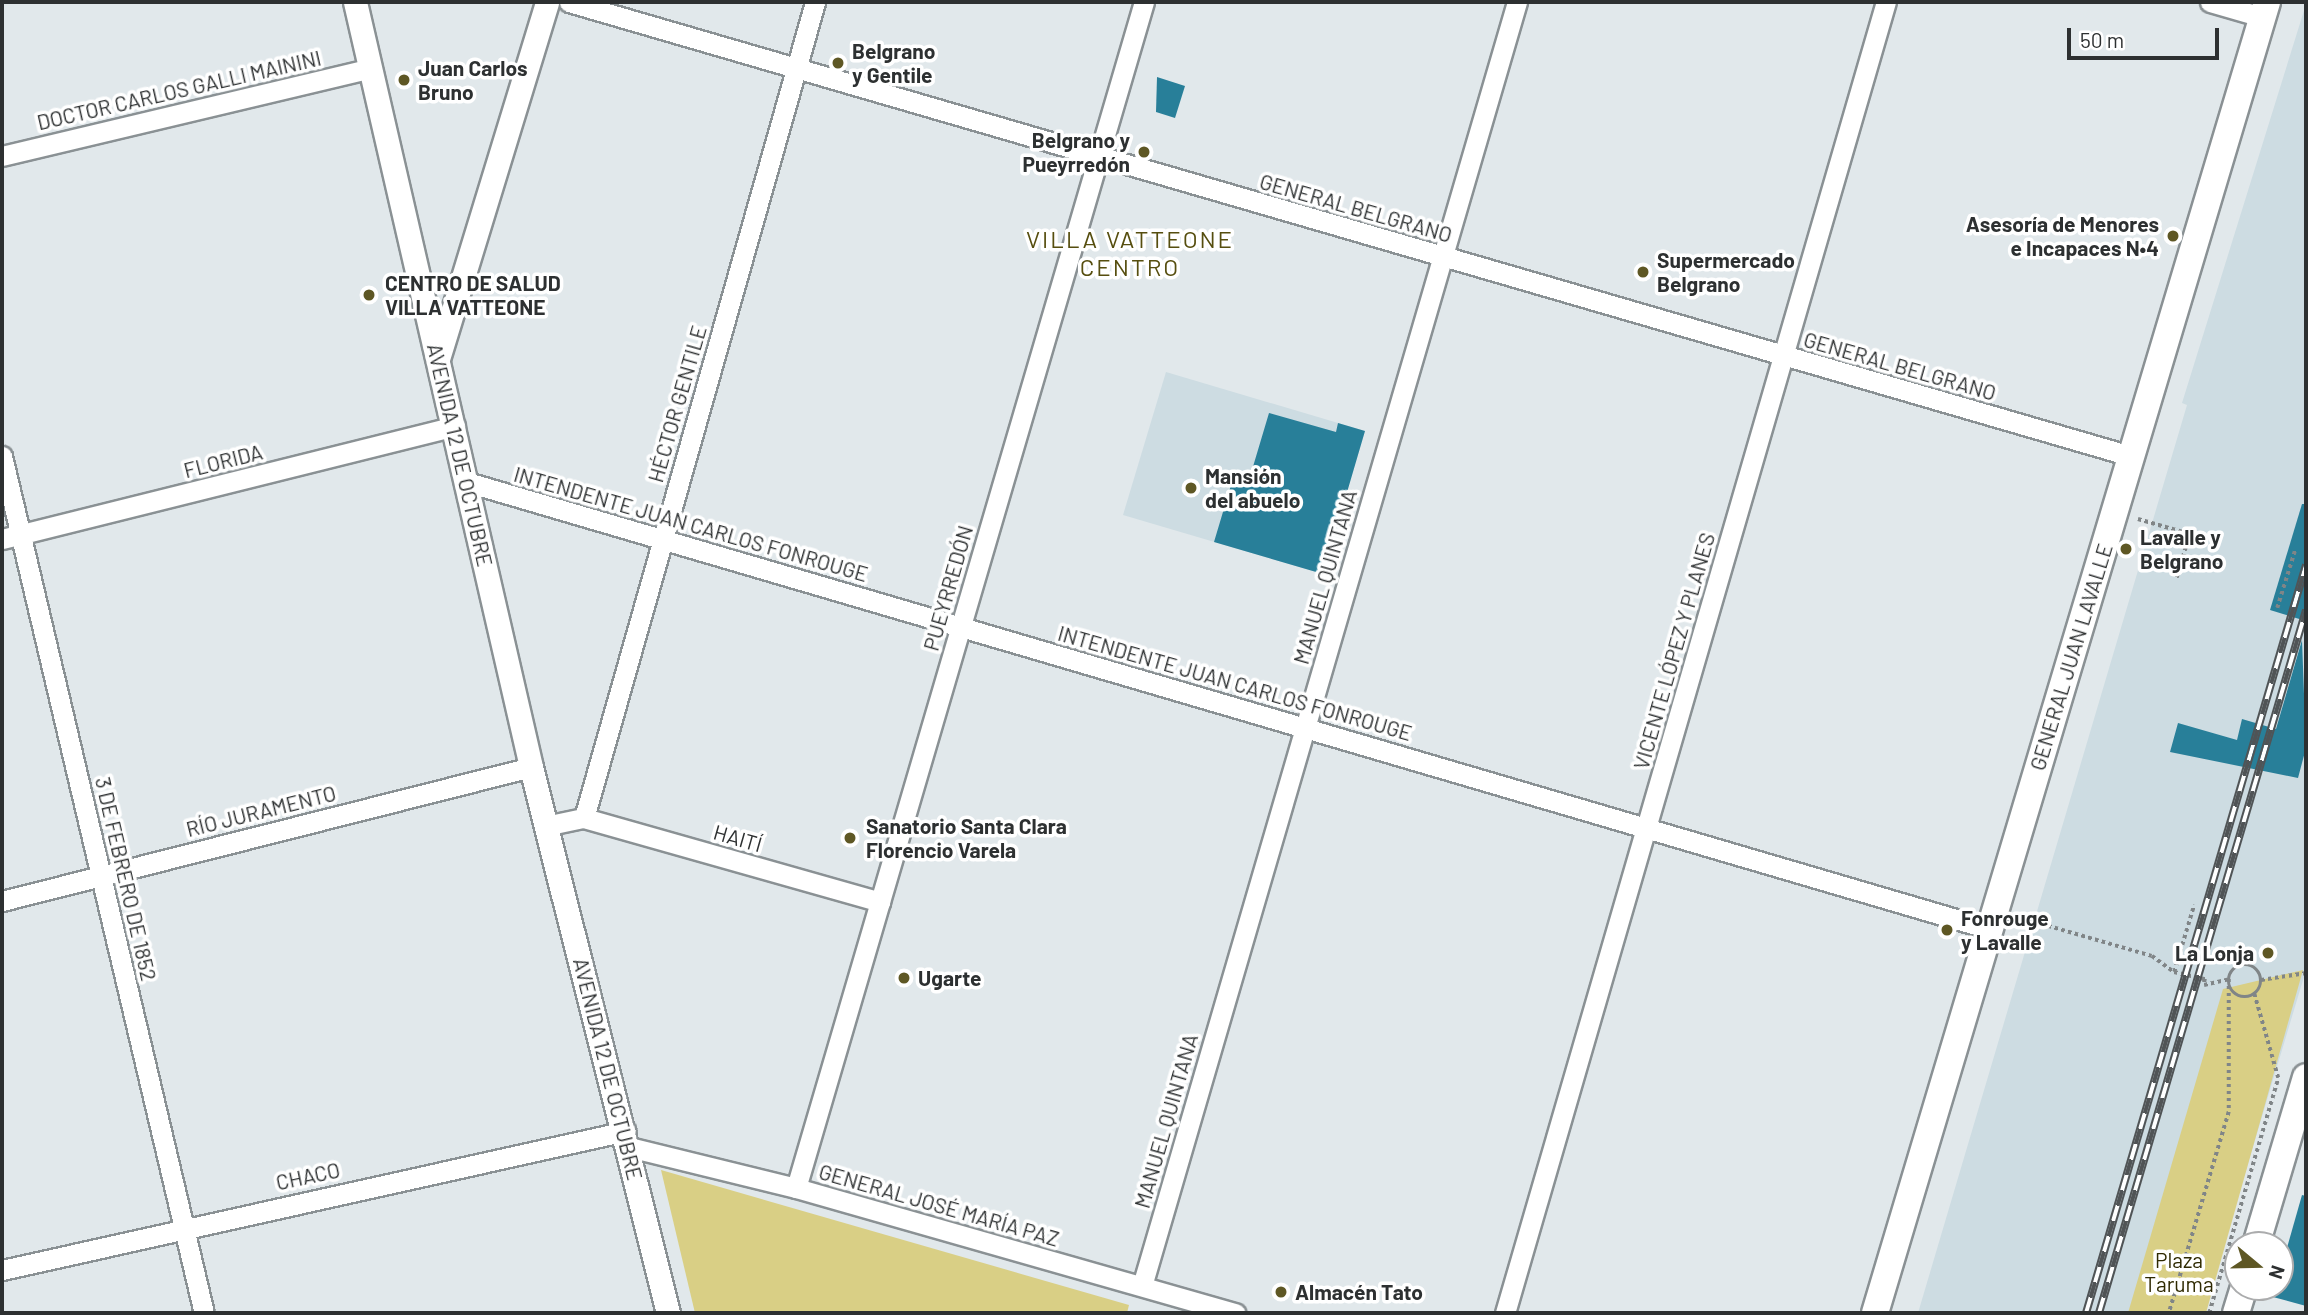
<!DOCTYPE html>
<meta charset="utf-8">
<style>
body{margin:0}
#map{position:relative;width:2308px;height:1315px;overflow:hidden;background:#e1e8eb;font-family:Barlow,sans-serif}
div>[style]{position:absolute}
.built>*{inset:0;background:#cddce2}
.green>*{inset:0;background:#d9cf85}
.building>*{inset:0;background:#287f99}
.path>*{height:3.5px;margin-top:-1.75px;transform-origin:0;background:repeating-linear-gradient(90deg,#808587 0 3.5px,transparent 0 7px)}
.path>.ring{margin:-1.75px;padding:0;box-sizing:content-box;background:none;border:3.5px solid #808587;border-radius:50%}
.roads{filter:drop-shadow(2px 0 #8a9194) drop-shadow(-2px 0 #8a9194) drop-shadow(0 2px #8a9194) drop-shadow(0 -2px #8a9194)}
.minor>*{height:19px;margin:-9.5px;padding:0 9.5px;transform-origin:9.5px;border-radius:9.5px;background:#fff}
.tertiary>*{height:23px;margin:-11.5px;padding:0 11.5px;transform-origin:11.5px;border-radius:11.5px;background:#fff}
.secondary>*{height:26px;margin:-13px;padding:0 13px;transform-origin:13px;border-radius:13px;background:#fff}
.rail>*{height:8px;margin-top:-4px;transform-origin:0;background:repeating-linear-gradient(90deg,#fff 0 16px,#505456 0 32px);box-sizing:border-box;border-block:2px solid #505456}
.dots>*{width:19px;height:19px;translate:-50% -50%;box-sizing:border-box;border:4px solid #fff;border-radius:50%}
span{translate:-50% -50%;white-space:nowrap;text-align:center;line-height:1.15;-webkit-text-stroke:7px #fff;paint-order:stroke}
.poi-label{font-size:21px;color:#2d3031;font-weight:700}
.left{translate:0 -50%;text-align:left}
.right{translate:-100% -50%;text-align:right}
.street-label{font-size:21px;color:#2d3031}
.park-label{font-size:21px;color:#2f2a02}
.quarter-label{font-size:24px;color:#564e0f;letter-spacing:2px}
.frame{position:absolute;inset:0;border:4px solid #2d3031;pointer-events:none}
.north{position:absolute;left:2224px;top:1231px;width:70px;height:70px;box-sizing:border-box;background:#fff;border:2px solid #abacad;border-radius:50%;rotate:109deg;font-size:19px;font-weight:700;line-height:28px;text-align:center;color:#2d3031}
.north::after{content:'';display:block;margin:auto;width:24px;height:32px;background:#5e5724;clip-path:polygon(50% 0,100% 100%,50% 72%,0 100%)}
.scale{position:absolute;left:2067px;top:28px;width:152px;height:32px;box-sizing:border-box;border:4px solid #2d3031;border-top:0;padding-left:9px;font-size:21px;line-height:24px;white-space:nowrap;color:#2d3031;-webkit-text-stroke:5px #fff;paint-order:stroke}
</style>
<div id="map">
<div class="built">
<i style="clip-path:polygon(2306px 4px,2306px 970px,2203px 1313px,1918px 1313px,2187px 405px,2182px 403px)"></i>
<i style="clip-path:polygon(1166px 372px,1365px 431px,1323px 574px,1123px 515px)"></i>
</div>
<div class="green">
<i style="clip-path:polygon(2303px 970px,2206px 1313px,2128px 1313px,2223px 989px)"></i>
<i style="clip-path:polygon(661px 1170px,1129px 1305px,1127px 1313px,695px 1313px)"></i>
</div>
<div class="building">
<i style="clip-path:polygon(1157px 77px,1185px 86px,1175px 118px,1156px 112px)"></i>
<i style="clip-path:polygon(1269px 413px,1336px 432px,1338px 423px,1365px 431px,1323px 574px,1214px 542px,1234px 475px,1249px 480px)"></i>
<i style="clip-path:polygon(2302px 504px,2306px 504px,2306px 621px,2270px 610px)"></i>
<i style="clip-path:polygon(2302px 640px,2306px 748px,2298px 778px,2170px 752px,2178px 723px,2237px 740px,2242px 719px,2276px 729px)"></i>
<i style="clip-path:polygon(2302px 1195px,2306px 1196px,2306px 1306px,2273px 1297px)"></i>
</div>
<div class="path">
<i style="left:2138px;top:519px;width:54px;rotate:16.1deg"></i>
<i style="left:2190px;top:534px;width:46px;rotate:106.5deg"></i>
<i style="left:2277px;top:608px;width:61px;rotate:-72.8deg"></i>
<i style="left:2021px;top:918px;width:136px;rotate:16.2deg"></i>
<i style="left:2152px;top:956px;width:27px;rotate:36deg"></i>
<i style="left:2174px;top:972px;width:32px;rotate:13deg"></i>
<i style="left:2205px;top:979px;width:6px;rotate:99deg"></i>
<i style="left:2204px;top:985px;width:26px;rotate:-13deg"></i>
<i style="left:2229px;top:979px;width:133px;rotate:90deg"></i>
<i style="left:2229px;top:1112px;width:210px;rotate:106.6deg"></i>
<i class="ring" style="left:2229px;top:965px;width:28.5px;height:28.5px"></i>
<i style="left:2174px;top:972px;width:70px;rotate:-73.4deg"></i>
<i style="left:2261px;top:980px;width:46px;rotate:-8.8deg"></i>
<i style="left:2209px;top:1313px;width:245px;rotate:-73.6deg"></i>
<i style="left:2278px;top:1078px;width:87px;rotate:-105.9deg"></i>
</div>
<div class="roads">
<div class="minor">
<i style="left:569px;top:2px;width:1627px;rotate:16.21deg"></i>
<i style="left:2210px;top:2px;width:54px;rotate:16.1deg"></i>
<i style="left:2px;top:156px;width:376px;rotate:-13.4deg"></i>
<i style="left:2px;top:456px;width:880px;rotate:76.74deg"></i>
<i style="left:467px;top:482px;width:1587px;rotate:16.36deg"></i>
<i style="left:2px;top:539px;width:467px;rotate:-14deg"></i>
<i style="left:584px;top:818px;width:848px;rotate:-74.19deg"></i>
<i style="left:545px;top:826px;width:40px;rotate:-12deg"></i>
<i style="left:584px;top:818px;width:308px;rotate:15.8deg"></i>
<i style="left:2px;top:901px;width:546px;rotate:-14.21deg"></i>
<i style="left:629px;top:1147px;width:172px;rotate:13.8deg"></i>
<i style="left:796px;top:1188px;width:457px;rotate:15.9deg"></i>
<i style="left:796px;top:1188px;width:1236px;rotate:-73.65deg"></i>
<i style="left:2px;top:1270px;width:639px;rotate:-12.56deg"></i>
<i style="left:1142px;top:1286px;width:1338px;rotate:-73.72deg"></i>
<i style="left:1505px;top:1313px;width:1365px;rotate:-73.8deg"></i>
</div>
<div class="tertiary">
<i style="left:355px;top:2px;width:785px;rotate:77.04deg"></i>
<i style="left:531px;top:767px;width:563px;rotate:75.91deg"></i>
<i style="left:438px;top:359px;width:373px;rotate:-73deg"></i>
</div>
<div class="secondary">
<i style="left:2256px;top:1245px;width:175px;rotate:-73.4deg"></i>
<i style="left:1875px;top:1313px;width:1368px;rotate:-73.35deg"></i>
<i style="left:2236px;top:1313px;width:27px;rotate:-73deg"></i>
</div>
</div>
<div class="rail">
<i style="left:2086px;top:1313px;width:780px;rotate:-73.61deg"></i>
<i style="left:2099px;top:1313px;width:733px;rotate:-73.59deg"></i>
</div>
<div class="dots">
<i style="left:838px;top:63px;background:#5e5724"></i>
<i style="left:404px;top:80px;background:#5e5724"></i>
<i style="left:1144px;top:152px;background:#5e5724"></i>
<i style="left:2173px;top:236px;background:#5e5724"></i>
<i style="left:1643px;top:272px;background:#5e5724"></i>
<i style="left:369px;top:295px;background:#5e5724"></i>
<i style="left:1191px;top:488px;background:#5e5724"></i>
<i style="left:2126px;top:549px;background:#5e5724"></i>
<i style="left:850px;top:838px;background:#5e5724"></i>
<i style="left:1947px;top:930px;background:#5e5724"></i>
<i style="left:2268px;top:953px;background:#5e5724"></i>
<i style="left:904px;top:978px;background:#5e5724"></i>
<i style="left:1281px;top:1292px;background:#5e5724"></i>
</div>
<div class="poi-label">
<span class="left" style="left:852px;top:63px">Belgrano<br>y Gentile</span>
<span class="left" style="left:418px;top:80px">Juan Carlos<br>Bruno</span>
<span class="right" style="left:1130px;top:152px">Belgrano y<br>Pueyrredón</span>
<span class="right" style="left:2159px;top:236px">Asesoría de Menores<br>e Incapaces N•4</span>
<span class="left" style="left:1657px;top:272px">Supermercado<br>Belgrano</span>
<span class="left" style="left:385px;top:295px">CENTRO DE SALUD<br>VILLA VATTEONE</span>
<span class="left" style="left:1205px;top:488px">Mansión<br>del abuelo</span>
<span class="left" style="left:2140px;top:549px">Lavalle y<br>Belgrano</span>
<span class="left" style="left:866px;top:838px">Sanatorio Santa Clara<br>Florencio Varela</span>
<span class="left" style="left:1961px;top:930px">Fonrouge<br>y Lavalle</span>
<span class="right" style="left:2254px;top:953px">La Lonja</span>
<span class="left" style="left:918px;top:978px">Ugarte</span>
<span class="left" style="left:1295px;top:1292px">Almacén Tato</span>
</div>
<div class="street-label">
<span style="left:179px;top:90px;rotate:-13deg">DOCTOR CARLOS GALLI MAININI</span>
<span style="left:1356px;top:208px;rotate:16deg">GENERAL BELGRANO</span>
<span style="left:1900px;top:366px;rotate:16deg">GENERAL BELGRANO</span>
<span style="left:677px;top:404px;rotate:-74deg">HÉCTOR GENTILE</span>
<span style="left:460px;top:455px;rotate:77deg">AVENIDA 12 DE OCTUBRE</span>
<span style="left:223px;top:461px;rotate:-14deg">FLORIDA</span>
<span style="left:691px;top:524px;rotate:16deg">INTENDENTE JUAN CARLOS FONROUGE</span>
<span style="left:1325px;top:577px;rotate:-74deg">MANUEL QUINTANA</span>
<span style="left:948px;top:588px;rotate:-74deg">PUEYRREDÓN</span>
<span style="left:1674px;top:651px;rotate:-74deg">VICENTE LÓPEZ Y PLANES</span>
<span style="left:2071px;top:657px;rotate:-73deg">GENERAL JUAN LAVALLE</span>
<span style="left:1235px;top:683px;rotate:16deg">INTENDENTE JUAN CARLOS FONROUGE</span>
<span style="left:261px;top:811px;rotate:-14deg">RÍO JURAMENTO</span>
<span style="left:738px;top:838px;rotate:16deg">HAITÍ</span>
<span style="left:126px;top:879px;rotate:77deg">3 DE FEBRERO DE 1852</span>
<span style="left:608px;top:1069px;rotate:76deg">AVENIDA 12 DE OCTUBRE</span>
<span style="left:1166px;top:1121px;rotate:-74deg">MANUEL QUINTANA</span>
<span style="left:308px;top:1176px;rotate:-12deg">CHACO</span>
<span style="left:939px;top:1205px;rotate:16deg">GENERAL JOSÉ MARÍA PAZ</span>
</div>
<div class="park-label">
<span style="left:2179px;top:1272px">Plaza<br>Taruma</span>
</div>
<div class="quarter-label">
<span style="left:1130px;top:253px">VILLA VATTEONE<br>CENTRO</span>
</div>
<div class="frame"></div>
<div class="north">N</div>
<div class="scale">50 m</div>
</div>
